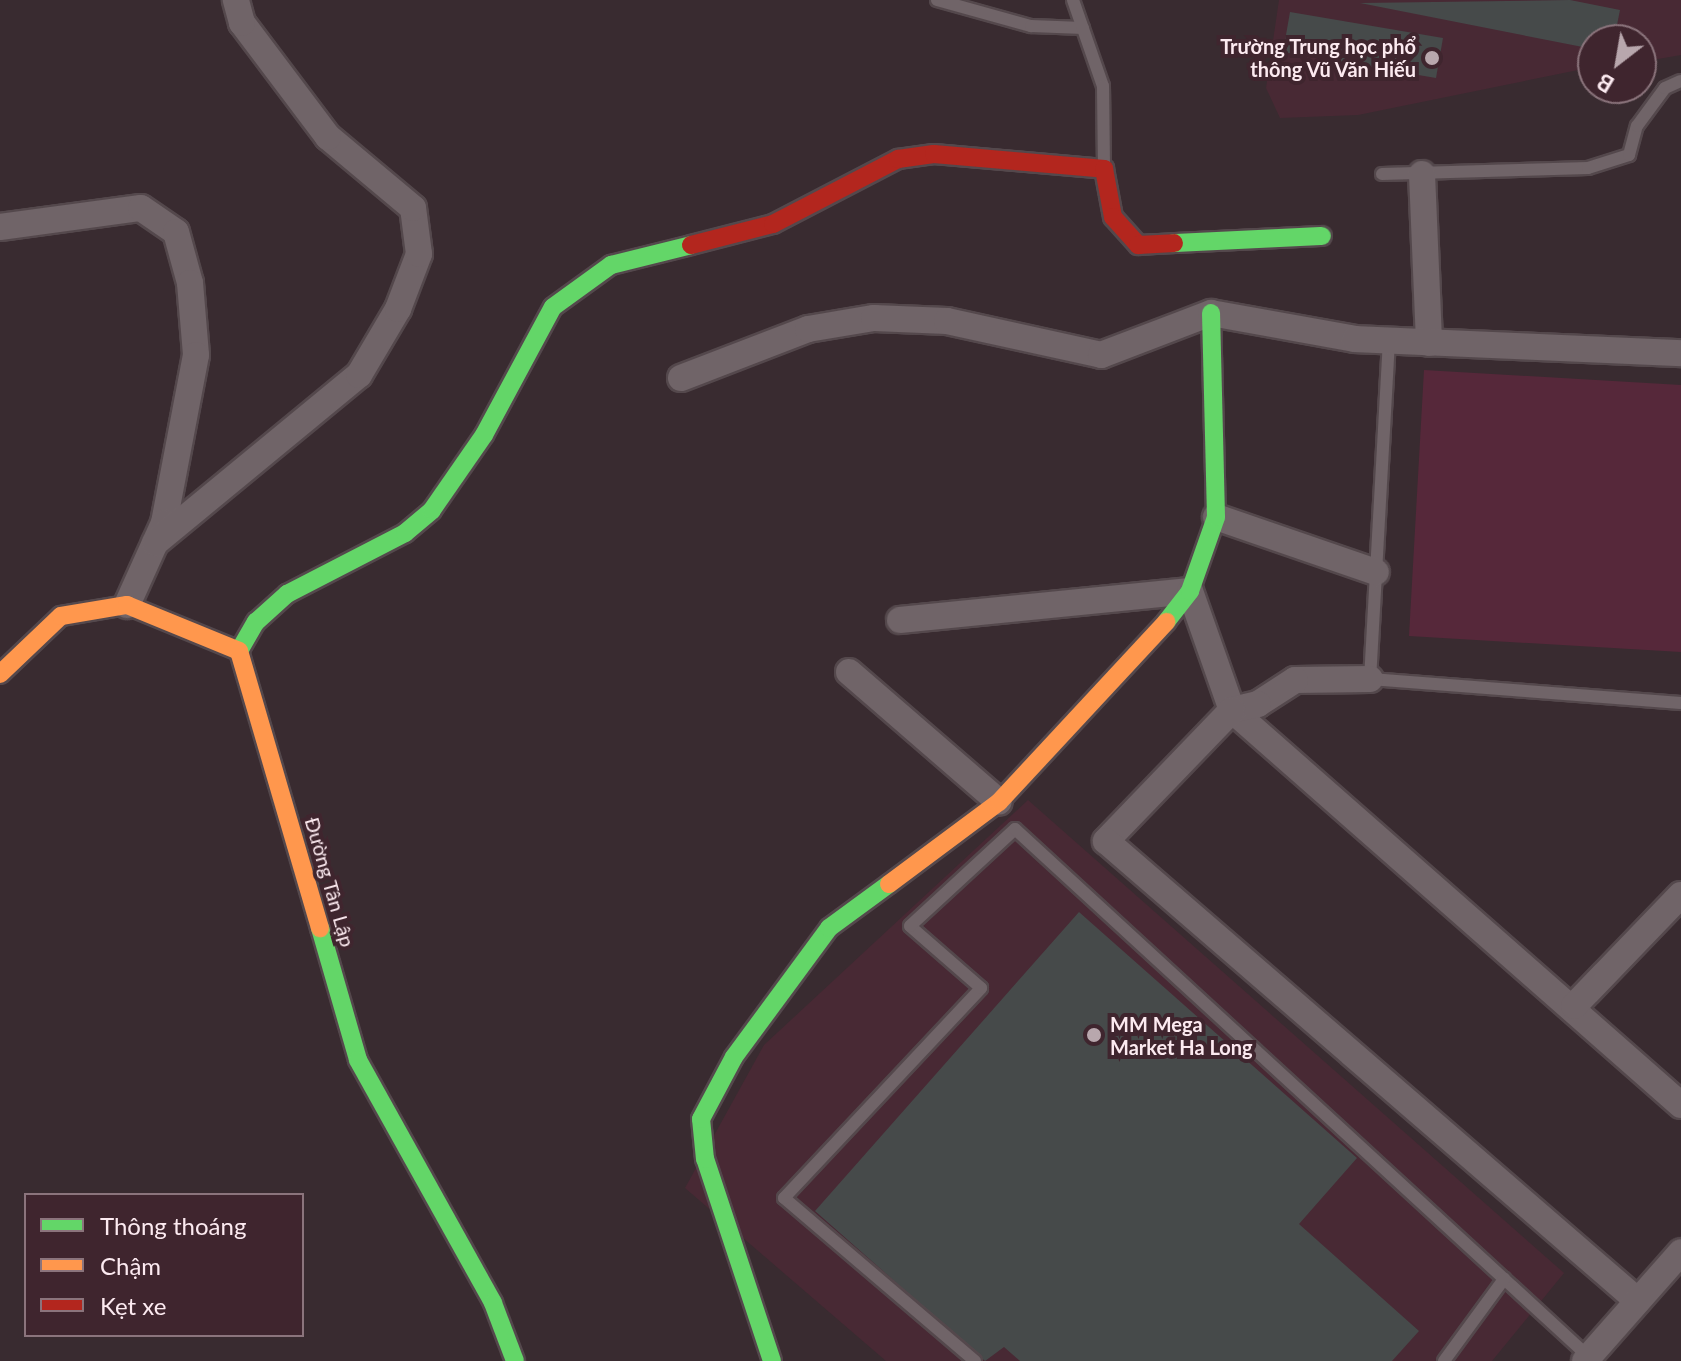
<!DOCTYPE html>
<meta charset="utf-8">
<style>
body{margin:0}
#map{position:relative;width:1681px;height:1361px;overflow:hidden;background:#392b30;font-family:Lato,sans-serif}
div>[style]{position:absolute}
.built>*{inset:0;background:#482934}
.green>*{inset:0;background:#56283a}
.building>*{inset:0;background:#464a4a}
.roads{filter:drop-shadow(2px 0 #54484c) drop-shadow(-2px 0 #54484c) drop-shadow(0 2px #54484c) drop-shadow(0 -2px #54484c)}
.lane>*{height:12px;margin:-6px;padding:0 6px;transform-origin:6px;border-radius:6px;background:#706468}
.street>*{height:26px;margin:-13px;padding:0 13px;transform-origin:13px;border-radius:13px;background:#706468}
.fast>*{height:18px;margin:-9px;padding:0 9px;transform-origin:9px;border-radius:9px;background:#63d668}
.slow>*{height:18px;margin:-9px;padding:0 9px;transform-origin:9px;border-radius:9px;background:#ff974d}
.jam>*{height:18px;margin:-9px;padding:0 9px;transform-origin:9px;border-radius:9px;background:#b3261e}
.dots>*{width:22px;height:22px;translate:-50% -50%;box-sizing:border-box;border:4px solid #3f252e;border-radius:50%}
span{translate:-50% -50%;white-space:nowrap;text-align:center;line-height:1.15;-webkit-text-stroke:8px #3f252e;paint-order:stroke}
.poi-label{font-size:20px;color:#fceaf0;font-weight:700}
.right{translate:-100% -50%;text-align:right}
.left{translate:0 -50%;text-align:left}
.street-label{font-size:20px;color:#fceaf0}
.legend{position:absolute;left:24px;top:1193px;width:280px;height:144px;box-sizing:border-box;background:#3f252e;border:2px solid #8b747c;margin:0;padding:10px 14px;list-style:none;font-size:24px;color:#fceaf0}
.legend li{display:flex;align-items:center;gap:16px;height:40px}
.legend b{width:40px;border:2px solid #8b747c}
.north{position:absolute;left:1577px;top:24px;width:80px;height:80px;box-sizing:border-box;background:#3f252e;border:2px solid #8b747c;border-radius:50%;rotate:211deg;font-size:22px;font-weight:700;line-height:32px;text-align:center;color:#fceaf0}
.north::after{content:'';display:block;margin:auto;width:28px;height:36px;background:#b8a7ad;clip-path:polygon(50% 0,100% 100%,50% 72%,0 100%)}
</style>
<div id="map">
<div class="built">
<i style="clip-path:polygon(1279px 0,1681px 0,1681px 55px,1641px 62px,1641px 40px,1593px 40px,1593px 67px,1358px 115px,1280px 118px,1266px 88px)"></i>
<i style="clip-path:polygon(1028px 800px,1564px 1273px,1492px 1361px,886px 1361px,685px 1188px,764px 1045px)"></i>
</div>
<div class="green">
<i style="clip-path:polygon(1424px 370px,1681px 385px,1681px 652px,1409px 636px)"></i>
</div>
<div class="building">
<i style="clip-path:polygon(1570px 0,1620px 10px,1614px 40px,1593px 40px,1593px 49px,1360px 3px)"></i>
<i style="clip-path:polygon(1290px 12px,1443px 38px,1436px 78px,1283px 52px)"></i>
<i style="clip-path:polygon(1079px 912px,1357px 1158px,1299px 1224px,1419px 1331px,1392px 1361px,1020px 1361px,1004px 1347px,985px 1361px,815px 1211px)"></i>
</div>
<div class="roads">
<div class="lane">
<i style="left:937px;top:0;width:98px;rotate:15.5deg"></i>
<i style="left:1031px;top:26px;width:52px;rotate:2.2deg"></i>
<i style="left:1073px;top:0;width:91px;rotate:70.8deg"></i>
<i style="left:1103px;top:86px;width:80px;rotate:89.3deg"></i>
<i style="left:1382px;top:174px;width:206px;rotate:-1.7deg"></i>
<i style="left:1588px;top:168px;width:43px;rotate:-17.6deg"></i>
<i style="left:1629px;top:155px;width:30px;rotate:-75deg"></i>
<i style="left:1637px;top:126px;width:47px;rotate:-53.6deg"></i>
<i style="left:1665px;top:88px;width:17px;rotate:-24deg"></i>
<i style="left:1389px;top:340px;width:340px;rotate:93.2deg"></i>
<i style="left:1370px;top:679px;width:312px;rotate:4.4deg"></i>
<i style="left:975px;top:1361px;width:251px;rotate:-139.5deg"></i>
<i style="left:784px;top:1198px;width:288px;rotate:-46.8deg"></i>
<i style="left:981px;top:988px;width:94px;rotate:-138.9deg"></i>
<i style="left:910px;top:926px;width:143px;rotate:-42.7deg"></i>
<i style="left:1015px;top:829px;width:780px;rotate:42.61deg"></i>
<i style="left:1444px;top:1361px;width:102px;rotate:-53.8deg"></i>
</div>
<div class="street">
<i style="left:1422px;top:174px;width:169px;rotate:87.6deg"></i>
<i style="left:0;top:227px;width:142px;rotate:-7.7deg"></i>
<i style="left:141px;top:208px;width:42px;rotate:34.4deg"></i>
<i style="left:176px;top:232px;width:53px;rotate:74.6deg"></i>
<i style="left:190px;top:283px;width:72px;rotate:85.2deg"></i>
<i style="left:196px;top:355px;width:171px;rotate:100.8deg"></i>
<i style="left:164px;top:523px;width:90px;rotate:114.3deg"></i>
<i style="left:681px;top:378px;width:136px;rotate:-21.1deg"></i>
<i style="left:808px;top:329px;width:67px;rotate:-9.5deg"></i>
<i style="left:874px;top:318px;width:73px;rotate:2.4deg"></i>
<i style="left:947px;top:321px;width:158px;rotate:12.4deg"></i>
<i style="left:1101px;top:355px;width:118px;rotate:-20.9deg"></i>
<i style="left:1211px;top:313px;width:146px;rotate:10.2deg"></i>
<i style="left:1355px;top:339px;width:326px;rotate:2.5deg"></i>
<i style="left:1216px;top:517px;width:169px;rotate:19deg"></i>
<i style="left:155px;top:543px;width:264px;rotate:-39.5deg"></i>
<i style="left:359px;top:375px;width:77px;rotate:-59.4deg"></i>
<i style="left:398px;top:309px;width:59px;rotate:-69.1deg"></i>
<i style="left:419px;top:254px;width:46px;rotate:-97.4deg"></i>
<i style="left:413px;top:208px;width:111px;rotate:-140.1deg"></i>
<i style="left:328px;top:137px;width:143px;rotate:-127deg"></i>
<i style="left:242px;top:23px;width:24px;rotate:-105deg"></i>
<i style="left:900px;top:620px;width:291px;rotate:-5.7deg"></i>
<i style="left:1190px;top:591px;width:126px;rotate:70.6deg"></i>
<i style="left:1232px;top:710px;width:598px;rotate:41.34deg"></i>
<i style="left:849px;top:672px;width:198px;rotate:40.9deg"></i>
<i style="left:1370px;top:679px;width:75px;rotate:179.2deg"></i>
<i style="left:1295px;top:680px;width:44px;rotate:147deg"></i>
<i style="left:1258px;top:704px;width:27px;rotate:167deg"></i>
<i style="left:1232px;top:710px;width:182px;rotate:133.9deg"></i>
<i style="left:1106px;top:841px;width:703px;rotate:40.85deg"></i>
<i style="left:1574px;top:1006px;width:154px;rotate:-46.1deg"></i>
<i style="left:1585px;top:1361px;width:145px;rotate:-48.6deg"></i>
</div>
<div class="fast">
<i style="left:1174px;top:243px;width:148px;rotate:-2.7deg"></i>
<i style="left:1166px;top:622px;width:39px;rotate:-52deg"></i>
<i style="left:1190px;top:591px;width:78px;rotate:-70.6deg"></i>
<i style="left:1216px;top:517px;width:204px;rotate:-91.4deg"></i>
<i style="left:239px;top:651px;width:34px;rotate:-60deg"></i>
<i style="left:256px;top:622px;width:42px;rotate:-42.1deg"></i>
<i style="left:287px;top:594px;width:133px;rotate:-27.3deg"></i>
<i style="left:405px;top:533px;width:35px;rotate:-40deg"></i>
<i style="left:432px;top:510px;width:91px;rotate:-55.3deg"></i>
<i style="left:484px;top:435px;width:145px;rotate:-61.7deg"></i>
<i style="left:553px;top:307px;width:72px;rotate:-35.9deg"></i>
<i style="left:611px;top:265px;width:82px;rotate:-14deg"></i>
<i style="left:320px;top:928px;width:137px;rotate:73.9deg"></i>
<i style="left:358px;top:1060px;width:278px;rotate:60.9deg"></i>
<i style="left:493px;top:1303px;width:62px;rotate:69.2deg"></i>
<i style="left:772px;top:1361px;width:213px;rotate:-108.3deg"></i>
<i style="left:705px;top:1159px;width:40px;rotate:-95.7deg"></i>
<i style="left:701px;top:1119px;width:70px;rotate:-62deg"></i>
<i style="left:734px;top:1057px;width:160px;rotate:-53.6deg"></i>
<i style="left:829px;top:928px;width:74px;rotate:-36.3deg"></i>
</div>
<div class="slow">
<i style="left:0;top:674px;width:84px;rotate:-43.6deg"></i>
<i style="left:61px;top:616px;width:67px;rotate:-9.5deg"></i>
<i style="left:127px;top:605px;width:121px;rotate:22.3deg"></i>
<i style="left:239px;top:651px;width:289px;rotate:73.7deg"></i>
<i style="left:889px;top:884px;width:137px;rotate:-36.7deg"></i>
<i style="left:999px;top:802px;width:246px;rotate:-47.1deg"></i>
</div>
<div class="jam">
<i style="left:691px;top:245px;width:85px;rotate:-14.4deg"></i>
<i style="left:773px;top:224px;width:141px;rotate:-27.5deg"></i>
<i style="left:898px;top:159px;width:36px;rotate:-8deg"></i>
<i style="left:934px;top:154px;width:171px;rotate:5deg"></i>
<i style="left:1104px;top:169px;width:49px;rotate:79.4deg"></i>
<i style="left:1113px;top:217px;width:38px;rotate:48deg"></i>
<i style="left:1138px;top:245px;width:36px;rotate:-3deg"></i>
</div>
</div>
<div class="dots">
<i style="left:1432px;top:58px;background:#b8a7ad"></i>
<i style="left:1094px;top:1035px;background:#b8a7ad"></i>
</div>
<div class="poi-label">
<span class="right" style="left:1416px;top:58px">Trường Trung học phổ<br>thông Vũ Văn Hiếu</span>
<span class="left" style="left:1110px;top:1036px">MM Mega<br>Market Ha Long</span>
</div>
<div class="street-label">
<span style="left:330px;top:882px;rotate:74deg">Đường Tân Lập</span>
</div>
<ul class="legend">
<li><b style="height:10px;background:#63d668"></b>Thông thoáng</li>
<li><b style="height:10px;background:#ff974d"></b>Chậm</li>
<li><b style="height:10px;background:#b3261e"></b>Kẹt xe</li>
</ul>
<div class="north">B</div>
</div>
